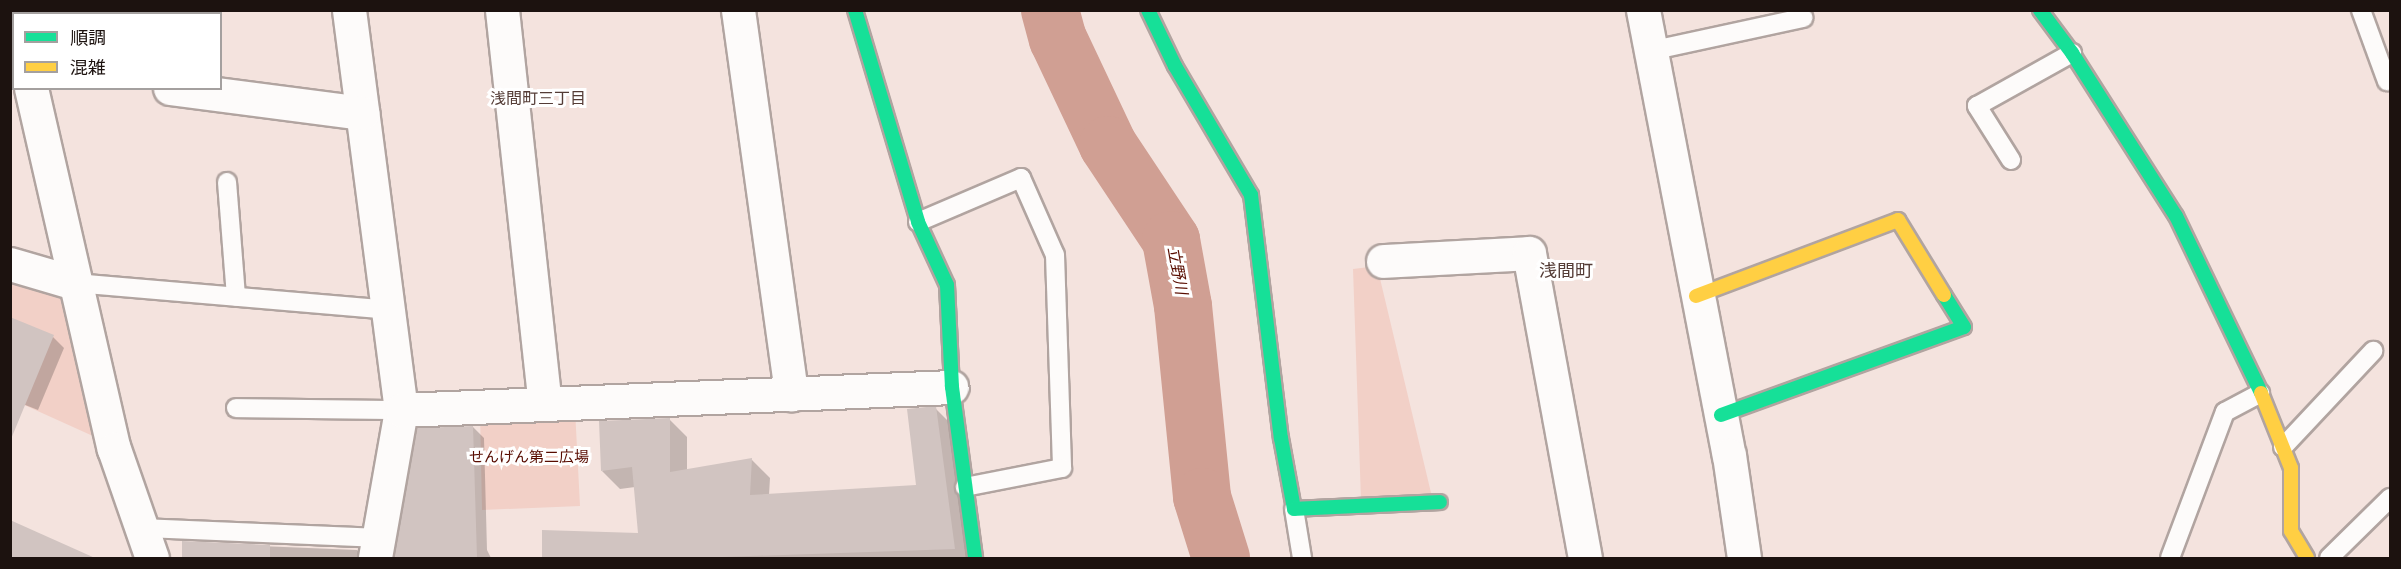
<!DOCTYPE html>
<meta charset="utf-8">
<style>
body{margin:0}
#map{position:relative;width:2401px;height:569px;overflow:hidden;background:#f4e3de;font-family:Overpass,"Noto Sans JP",sans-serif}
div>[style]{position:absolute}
.green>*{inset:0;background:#f2d0c7}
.shadow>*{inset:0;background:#0003}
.river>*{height:58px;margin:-29px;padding:0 29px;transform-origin:29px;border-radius:29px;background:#d09f93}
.building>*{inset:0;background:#d1c4c1}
.roads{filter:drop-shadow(2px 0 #b1a4a0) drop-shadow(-2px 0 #b1a4a0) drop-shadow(0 2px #b1a4a0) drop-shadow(0 -2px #b1a4a0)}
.lane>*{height:18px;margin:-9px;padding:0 9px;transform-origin:9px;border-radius:9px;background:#fdfbfa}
.street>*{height:33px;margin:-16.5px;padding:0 16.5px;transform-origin:16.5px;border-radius:16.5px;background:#fdfbfa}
.fast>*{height:14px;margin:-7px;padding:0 7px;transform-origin:7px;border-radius:7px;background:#16e098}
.slow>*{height:14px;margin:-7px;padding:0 7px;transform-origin:7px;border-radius:7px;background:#ffcf43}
span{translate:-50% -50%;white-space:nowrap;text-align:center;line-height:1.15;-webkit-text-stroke:6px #fff;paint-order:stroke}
.park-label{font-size:15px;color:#580c00}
.neighbourhood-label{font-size:16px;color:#543c36}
.water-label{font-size:16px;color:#590d00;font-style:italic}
.quarter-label{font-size:18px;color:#543c36}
.frame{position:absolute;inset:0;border:12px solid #1c120f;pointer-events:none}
.legend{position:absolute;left:12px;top:12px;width:210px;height:78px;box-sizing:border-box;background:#fff;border:2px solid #a4a09f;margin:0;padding:8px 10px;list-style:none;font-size:18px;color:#1c120f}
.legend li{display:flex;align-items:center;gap:12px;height:30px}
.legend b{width:30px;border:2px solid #a4a09f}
</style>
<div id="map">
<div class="green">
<i style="clip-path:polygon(1377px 266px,1432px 497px,1361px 500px,1353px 269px)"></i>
<i style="clip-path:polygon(11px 274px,64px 292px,104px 441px,11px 399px)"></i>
<i style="clip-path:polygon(575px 409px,580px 506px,482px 510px,480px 411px)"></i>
</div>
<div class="shadow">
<i style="clip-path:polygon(13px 320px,53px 337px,64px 348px,38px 410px,10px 399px)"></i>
<i style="clip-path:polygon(935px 408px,953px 426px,971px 558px,543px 558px,543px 532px,639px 535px,635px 487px,620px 489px,602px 471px,669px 419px,687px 437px,687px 470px,752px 460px,770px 478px,769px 495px,918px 486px)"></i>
<i style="clip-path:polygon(473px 427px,484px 438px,487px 550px,491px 558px,395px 558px,418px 430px)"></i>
<i style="clip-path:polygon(10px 521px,67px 556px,72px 558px,10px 558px)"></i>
<i style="clip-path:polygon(184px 543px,357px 550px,366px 558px,183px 558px)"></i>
</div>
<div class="river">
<i style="left:1050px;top:10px;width:30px;rotate:75deg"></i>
<i style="left:1058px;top:39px;width:117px;rotate:64.7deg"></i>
<i style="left:1108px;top:145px;width:114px;rotate:56.4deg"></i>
<i style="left:1171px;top:240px;width:67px;rotate:79.7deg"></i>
<i style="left:1183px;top:306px;width:192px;rotate:84.3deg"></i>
<i style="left:1202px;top:497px;width:64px;rotate:72.7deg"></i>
</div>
<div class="building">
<i style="clip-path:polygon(10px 317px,54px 335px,11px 439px,10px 439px)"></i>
<i style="clip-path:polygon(936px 406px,955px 549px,695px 558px,542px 558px,542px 530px,638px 533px,632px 467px,601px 471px,599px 421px,670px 418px,670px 472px,752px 458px,750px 495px,916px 485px,907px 409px)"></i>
<i style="clip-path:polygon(473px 426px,477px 558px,394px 558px,417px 428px)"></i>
<i style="clip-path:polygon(10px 520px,95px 558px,10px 558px)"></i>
<i style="clip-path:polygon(182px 541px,270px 545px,270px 558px,182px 558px)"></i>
</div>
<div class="roads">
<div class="lane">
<i style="left:2361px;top:10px;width:76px;rotate:69.9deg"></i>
<i style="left:1650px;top:51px;width:157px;rotate:-12.2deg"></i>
<i style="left:2011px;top:160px;width:64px;rotate:-122.2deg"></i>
<i style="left:1977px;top:106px;width:109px;rotate:-29.2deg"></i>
<i style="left:227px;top:182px;width:115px;rotate:85.5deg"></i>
<i style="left:918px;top:222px;width:112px;rotate:-23.1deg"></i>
<i style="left:1021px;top:178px;width:84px;rotate:66.2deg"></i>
<i style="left:1055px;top:255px;width:213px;rotate:88.1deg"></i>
<i style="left:1062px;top:468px;width:99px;rotate:168.9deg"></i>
<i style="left:75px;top:283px;width:314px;rotate:4.9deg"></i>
<i style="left:236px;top:408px;width:165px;rotate:0.7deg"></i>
<i style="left:2283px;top:447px;width:132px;rotate:-46.8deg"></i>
<i style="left:1294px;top:509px;width:50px;rotate:80.7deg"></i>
<i style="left:143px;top:528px;width:235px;rotate:2.4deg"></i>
<i style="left:2170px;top:558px;width:156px;rotate:-69.4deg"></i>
<i style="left:2225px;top:412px;width:40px;rotate:-28deg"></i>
<i style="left:2329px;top:558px;width:86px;rotate:-44.5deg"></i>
</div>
<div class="street">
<i style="left:349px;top:10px;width:403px;rotate:82.6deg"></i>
<i style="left:401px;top:410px;width:150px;rotate:100deg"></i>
<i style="left:502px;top:10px;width:396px;rotate:83.8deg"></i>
<i style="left:738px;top:10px;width:388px;rotate:82.1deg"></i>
<i style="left:1643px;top:10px;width:453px;rotate:79.1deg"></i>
<i style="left:1729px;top:455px;width:104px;rotate:81.7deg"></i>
<i style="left:10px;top:16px;width:11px;rotate:68deg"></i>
<i style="left:10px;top:67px;width:4px;rotate:14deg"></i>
<i style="left:31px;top:88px;width:370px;rotate:77.1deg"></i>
<i style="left:114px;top:449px;width:115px;rotate:70.8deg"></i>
<i style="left:170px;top:88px;width:194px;rotate:7.4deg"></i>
<i style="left:1383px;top:261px;width:146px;rotate:-3.1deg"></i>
<i style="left:1529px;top:253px;width:310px;rotate:79.6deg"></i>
<i style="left:10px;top:264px;width:68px;rotate:16.3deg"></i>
<i style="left:401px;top:410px;width:551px;rotate:-2.39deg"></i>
</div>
<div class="fast">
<i style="left:855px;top:10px;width:221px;rotate:73.4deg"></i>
<i style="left:918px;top:222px;width:69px;rotate:65.3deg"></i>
<i style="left:947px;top:285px;width:102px;rotate:87.2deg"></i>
<i style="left:952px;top:387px;width:173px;rotate:82.3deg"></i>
<i style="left:1148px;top:10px;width:62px;rotate:64.3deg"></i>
<i style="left:1175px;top:66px;width:150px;rotate:59.5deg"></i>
<i style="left:1251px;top:195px;width:245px;rotate:83deg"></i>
<i style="left:1281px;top:438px;width:72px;rotate:79.6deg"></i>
<i style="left:1294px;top:509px;width:146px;rotate:-2.7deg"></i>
<i style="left:2040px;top:10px;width:54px;rotate:53.3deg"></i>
<i style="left:2072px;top:53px;width:193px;rotate:57.5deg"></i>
<i style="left:2176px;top:216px;width:196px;rotate:64.3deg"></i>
<i style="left:1721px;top:415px;width:258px;rotate:-19.9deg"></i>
<i style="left:1964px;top:327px;width:38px;rotate:-122deg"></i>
</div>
<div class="slow">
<i style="left:1696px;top:296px;width:216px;rotate:-20.6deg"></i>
<i style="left:1898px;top:220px;width:88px;rotate:58.5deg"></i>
<i style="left:2261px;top:393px;width:81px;rotate:68.2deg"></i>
<i style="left:2291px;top:468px;width:63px;rotate:90deg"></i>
<i style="left:2291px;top:531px;width:31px;rotate:59deg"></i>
</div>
</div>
<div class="park-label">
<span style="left:529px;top:459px">せんげん第二広場</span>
</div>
<div class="neighbourhood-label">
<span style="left:538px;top:100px">浅間町三丁目</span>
</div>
<div class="water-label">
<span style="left:1176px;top:271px;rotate:80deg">立野川</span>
</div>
<div class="quarter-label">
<span style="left:1566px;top:273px">浅間町</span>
</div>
<div class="frame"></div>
<ul class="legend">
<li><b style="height:8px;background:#16e098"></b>順調</li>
<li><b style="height:8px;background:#ffcf43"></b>混雑</li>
</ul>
</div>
